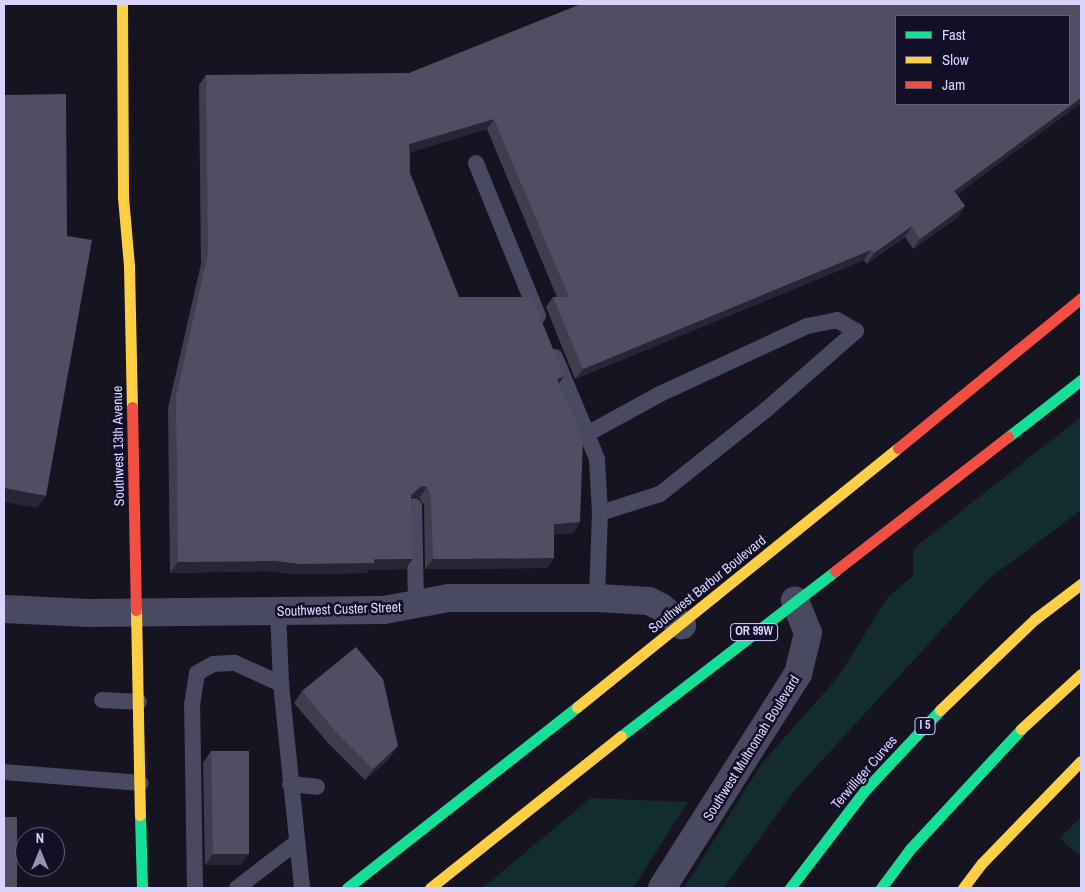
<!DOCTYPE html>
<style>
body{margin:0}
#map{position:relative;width:1085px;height:892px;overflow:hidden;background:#161421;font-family:"Archivo Narrow",sans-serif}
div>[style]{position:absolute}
.green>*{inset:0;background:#132c2d}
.lane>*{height:16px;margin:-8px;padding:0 8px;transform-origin:8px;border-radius:8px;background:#4a4962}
.street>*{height:28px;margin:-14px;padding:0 14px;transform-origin:14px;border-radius:14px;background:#4a4962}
.fast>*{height:11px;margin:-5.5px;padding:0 5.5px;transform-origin:5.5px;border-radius:5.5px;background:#16e098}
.slow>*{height:11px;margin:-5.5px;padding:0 5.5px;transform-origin:5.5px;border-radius:5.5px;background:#ffcf43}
.jam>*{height:11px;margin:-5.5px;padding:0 5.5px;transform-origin:5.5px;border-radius:5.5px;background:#f24e42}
.wall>*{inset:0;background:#403d50}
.shaded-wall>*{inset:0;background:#282635}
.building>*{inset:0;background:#504e63}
span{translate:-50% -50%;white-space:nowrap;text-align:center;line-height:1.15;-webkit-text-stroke:5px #130f26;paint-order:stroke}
.shield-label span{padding:1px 4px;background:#130f26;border:1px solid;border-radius:4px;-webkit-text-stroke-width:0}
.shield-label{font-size:12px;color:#d9d4ff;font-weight:700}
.street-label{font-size:14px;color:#d9d4ff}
.frame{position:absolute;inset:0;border:5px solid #d9d4ff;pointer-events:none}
.legend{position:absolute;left:895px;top:15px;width:175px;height:90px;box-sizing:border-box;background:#130f26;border:1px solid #625e7d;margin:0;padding:6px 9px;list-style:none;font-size:15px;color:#d9d4ff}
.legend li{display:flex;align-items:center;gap:10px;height:25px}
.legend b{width:25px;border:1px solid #625e7d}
.north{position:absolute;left:15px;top:827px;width:50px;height:50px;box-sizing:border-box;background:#130f26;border:1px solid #625e7d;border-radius:50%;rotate:0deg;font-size:14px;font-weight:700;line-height:20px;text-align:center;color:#d9d4ff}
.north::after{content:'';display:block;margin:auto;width:18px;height:22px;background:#9591b1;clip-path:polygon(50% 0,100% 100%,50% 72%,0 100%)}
</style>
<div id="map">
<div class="green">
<i style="clip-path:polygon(1081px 417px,1081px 510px,987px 580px,794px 791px,724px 888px,684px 888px,762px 763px,838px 677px,888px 597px,913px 576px,913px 549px)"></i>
<i style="clip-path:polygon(591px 798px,688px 802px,633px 888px,482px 888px)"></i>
<i style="clip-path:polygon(1081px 817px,1081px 853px,1078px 855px,1060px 838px)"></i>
</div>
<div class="lane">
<i style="left:476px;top:163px;width:165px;rotate:67.9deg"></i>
<i style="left:837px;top:320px;width:22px;rotate:30deg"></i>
<i style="left:856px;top:331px;width:118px;rotate:138.8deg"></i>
<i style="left:767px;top:409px;width:137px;rotate:141.5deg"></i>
<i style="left:660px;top:494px;width:63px;rotate:162.4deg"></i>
<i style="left:600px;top:513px;width:54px;rotate:-93.2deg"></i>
<i style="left:597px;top:459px;width:27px;rotate:-112deg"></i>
<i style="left:587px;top:434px;width:83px;rotate:-28.7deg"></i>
<i style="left:660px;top:394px;width:162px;rotate:-24.8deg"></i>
<i style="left:807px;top:326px;width:31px;rotate:-11deg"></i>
<i style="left:555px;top:357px;width:83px;rotate:67.4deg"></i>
<i style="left:414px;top:506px;width:99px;rotate:88.8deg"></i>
<i style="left:597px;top:598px;width:85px;rotate:-88deg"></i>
<i style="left:278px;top:611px;width:73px;rotate:87.6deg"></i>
<i style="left:281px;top:684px;width:205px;rotate:84.1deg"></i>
<i style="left:102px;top:700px;width:37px;rotate:3deg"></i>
<i style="left:4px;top:772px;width:137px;rotate:4.6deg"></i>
<i style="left:290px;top:784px;width:27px;rotate:6deg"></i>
<i style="left:195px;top:888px;width:183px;rotate:-90.9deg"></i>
<i style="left:192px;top:705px;width:32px;rotate:-81deg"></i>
<i style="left:197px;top:673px;width:18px;rotate:-29deg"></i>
<i style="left:213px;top:664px;width:22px;rotate:-3deg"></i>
<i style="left:235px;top:663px;width:51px;rotate:24.5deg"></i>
<i style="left:237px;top:888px;width:76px;rotate:-37.5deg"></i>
</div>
<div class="street">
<i style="left:4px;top:609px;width:84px;rotate:2.7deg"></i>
<i style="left:88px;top:613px;width:296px;rotate:-0.6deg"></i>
<i style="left:384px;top:610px;width:66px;rotate:-10.5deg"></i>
<i style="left:449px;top:598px;width:148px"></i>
<i style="left:597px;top:598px;width:52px;rotate:3.3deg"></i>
<i style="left:649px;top:601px;width:13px;rotate:27deg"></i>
<i style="left:661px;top:607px;width:28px;rotate:41deg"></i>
<i style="left:662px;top:888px;width:254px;rotate:-57.6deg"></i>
<i style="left:798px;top:674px;width:42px;rotate:-76.3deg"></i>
<i style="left:808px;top:633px;width:35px;rotate:-112deg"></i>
</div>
<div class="fast">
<i style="left:1008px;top:437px;width:93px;rotate:-38deg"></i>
<i style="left:621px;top:736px;width:270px;rotate:-37.6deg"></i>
<i style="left:140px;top:815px;width:73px;rotate:88.4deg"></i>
<i style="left:347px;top:888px;width:293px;rotate:-38.2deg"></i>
<i style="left:790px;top:888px;width:123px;rotate:-52.6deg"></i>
<i style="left:865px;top:790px;width:110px;rotate:-46.8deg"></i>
<i style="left:881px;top:888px;width:49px;rotate:-53.4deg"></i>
<i style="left:910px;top:849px;width:163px;rotate:-47.2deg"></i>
</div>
<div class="slow">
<i style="left:122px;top:4px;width:193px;rotate:89.7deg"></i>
<i style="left:123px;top:197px;width:69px;rotate:85deg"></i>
<i style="left:129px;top:266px;width:141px;rotate:88.8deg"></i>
<i style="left:136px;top:610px;width:205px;rotate:88.9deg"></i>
<i style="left:577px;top:707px;width:412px;rotate:-38.9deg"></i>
<i style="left:940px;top:710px;width:132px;rotate:-43.8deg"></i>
<i style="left:1035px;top:619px;width:58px;rotate:-37.3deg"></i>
<i style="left:1021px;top:729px;width:81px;rotate:-42.5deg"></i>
<i style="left:430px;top:888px;width:244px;rotate:-38.5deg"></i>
<i style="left:963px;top:888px;width:31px;rotate:-53deg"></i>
<i style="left:982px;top:863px;width:142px;rotate:-45.9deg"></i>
</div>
<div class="jam">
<i style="left:132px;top:407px;width:203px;rotate:88.9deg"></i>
<i style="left:898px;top:448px;width:237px;rotate:-39.3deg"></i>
<i style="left:835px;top:571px;width:219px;rotate:-37.8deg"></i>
</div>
<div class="wall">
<i style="clip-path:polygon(206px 75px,1081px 103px,957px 194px,965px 206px,958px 217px,913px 249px,905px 237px,867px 264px,864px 260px,575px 379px,546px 307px,553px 297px,557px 297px,487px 129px,410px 152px,410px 173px,459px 297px,564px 376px,559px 384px,580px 522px,573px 533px,554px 534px,554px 558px,547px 568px,425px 569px,424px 505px,419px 498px,413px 496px,411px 498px,413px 559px,405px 569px,369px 570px,367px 573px,293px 574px,267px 571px,170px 573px,168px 408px,201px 264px,199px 85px)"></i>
<i style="clip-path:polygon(302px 691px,390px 758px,365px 780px,328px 743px,294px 703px)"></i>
<i style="clip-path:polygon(211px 751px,241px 865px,205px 865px,203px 763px)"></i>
</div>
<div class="shaded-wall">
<i style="clip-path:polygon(1081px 98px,1081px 103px,947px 202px,954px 191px)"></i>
<i style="clip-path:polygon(494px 119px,487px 129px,402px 155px,409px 144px)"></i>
<i style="clip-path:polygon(965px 206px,958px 217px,913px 249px,920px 239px)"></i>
<i style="clip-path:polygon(912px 226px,905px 237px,867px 264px,874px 253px)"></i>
<i style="clip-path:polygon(871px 250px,864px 260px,575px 379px,583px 369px)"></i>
<i style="clip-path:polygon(564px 376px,557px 387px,557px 379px)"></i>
<i style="clip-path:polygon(421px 486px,427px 487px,419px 498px,413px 496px,404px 506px,411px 495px)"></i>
<i style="clip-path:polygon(4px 488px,46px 496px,37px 508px,4px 502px)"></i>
<i style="clip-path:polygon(580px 522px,573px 533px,547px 535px,554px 524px)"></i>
<i style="clip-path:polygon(554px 558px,547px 568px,425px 569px,433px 559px)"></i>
<i style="clip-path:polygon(413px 559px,405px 569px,369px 570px,367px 573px,293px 574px,267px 571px,170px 573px,178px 562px)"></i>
<i style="clip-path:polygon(398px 746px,390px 758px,365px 780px,373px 769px)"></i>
<i style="clip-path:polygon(213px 854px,249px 854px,241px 865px,205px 865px)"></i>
</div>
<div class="building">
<i style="clip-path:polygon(evenodd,581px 4px,1081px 4px,1081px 98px,954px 191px,965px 206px,920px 239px,912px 226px,874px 253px,871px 250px,583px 369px,553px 297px,569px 297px,494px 119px,409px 144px,410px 173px,459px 297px,532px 297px,564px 376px,557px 379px,583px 439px,580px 522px,554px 524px,554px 558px,433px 559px,431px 495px,427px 487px,421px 486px,411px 495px,413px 559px,374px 559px,374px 563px,301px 564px,274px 561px,178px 562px,176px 397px,208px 253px,206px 75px,409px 73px,581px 4px,896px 16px,1069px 16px,1069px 104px,896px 104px,896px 16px)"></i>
<i style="clip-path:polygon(66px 94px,67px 236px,92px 240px,46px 496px,4px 488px,4px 95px)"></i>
<i style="clip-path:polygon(356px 647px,383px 679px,398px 746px,373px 769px,336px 732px,302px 691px)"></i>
<i style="clip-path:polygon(211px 751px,249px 751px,249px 854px,213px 854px)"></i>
<i style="clip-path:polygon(4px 817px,17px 817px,17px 888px,4px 888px)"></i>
</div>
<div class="shield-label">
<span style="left:754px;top:632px">OR 99W</span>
<span style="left:925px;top:726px">I 5</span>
</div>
<div class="street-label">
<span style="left:118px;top:446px;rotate:-91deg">Southwest 13th Avenue</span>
<span style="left:707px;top:584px;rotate:-39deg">Southwest Barbur Boulevard</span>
<span style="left:339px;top:609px;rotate:-2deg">Southwest Custer Street</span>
<span style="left:751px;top:748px;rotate:-58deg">Southwest Multnomah Boulevard</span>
<span style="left:864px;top:772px;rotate:-49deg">Terwilliger Curves</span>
</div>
<div class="frame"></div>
<ul class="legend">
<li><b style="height:6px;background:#16e098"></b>Fast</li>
<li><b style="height:6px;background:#ffcf43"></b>Slow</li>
<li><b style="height:6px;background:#f24e42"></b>Jam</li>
</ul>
<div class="north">N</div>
</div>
